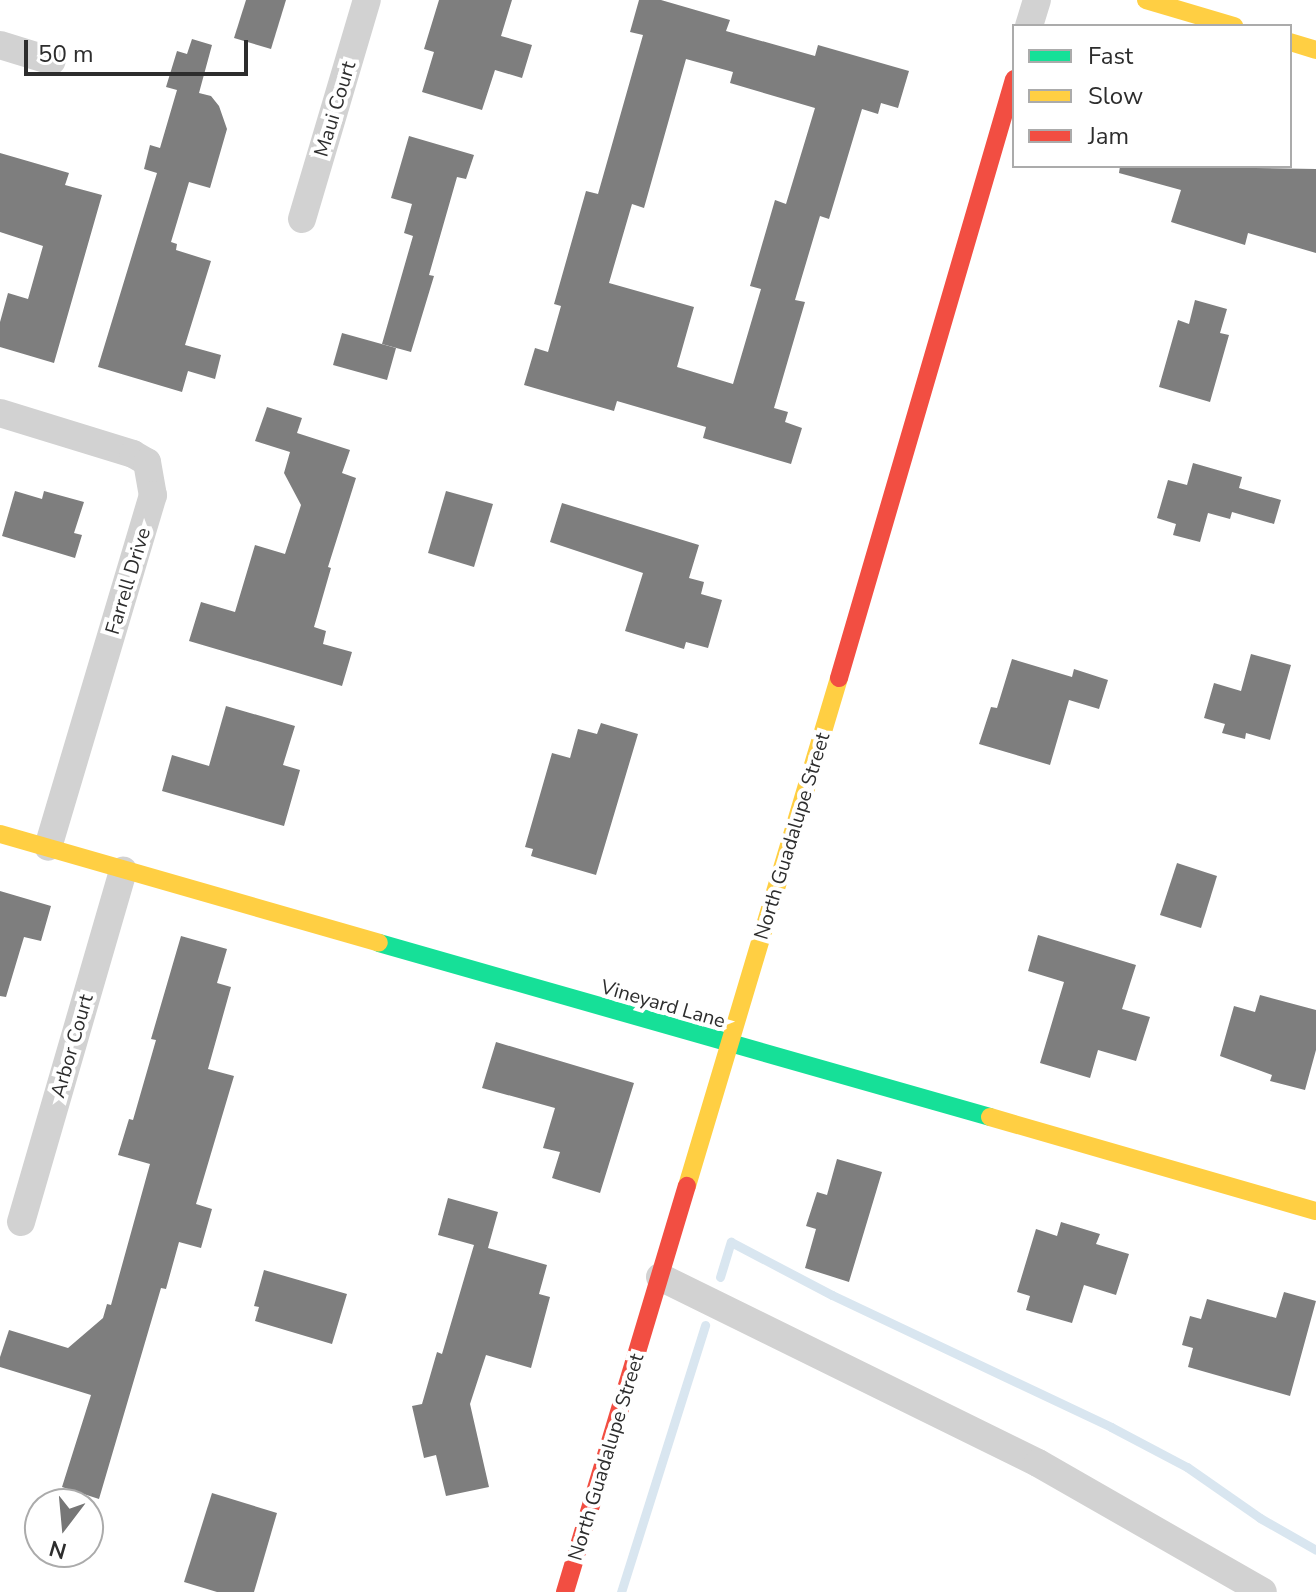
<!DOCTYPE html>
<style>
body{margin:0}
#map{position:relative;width:1316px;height:1592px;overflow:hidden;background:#fff;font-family:"Nunito Sans",sans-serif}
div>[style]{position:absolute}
.stream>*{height:9px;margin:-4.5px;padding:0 4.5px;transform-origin:4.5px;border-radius:4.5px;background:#d9e6f0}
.building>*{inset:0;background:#7e7e7e}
.street>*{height:28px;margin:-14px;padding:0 14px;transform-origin:14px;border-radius:14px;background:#d2d2d2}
.fast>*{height:18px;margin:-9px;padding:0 9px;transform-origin:9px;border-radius:9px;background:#16e098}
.slow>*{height:18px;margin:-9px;padding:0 9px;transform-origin:9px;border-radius:9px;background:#ffcf43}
.jam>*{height:18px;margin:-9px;padding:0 9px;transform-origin:9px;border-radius:9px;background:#f24e42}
span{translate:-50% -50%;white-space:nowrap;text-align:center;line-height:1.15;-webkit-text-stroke:8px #fff;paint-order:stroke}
.street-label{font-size:20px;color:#2d2d2d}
.legend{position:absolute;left:1012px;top:24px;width:280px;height:144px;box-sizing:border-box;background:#fff;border:2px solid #ababab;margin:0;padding:10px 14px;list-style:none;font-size:24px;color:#2d2d2d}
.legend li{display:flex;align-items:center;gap:16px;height:40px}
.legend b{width:40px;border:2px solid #ababab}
.north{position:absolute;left:24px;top:1488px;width:80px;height:80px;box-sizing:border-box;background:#fff;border:2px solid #ababab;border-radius:50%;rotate:196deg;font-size:22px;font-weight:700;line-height:32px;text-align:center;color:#2d2d2d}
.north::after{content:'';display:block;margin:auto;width:28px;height:36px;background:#767676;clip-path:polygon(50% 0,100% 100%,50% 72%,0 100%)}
.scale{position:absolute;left:24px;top:40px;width:224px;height:36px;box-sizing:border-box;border:4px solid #2d2d2d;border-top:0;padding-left:10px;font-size:24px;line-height:28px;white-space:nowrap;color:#2d2d2d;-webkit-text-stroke:6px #fff;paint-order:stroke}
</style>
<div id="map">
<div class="stream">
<i style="left:720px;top:1277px;width:37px;rotate:-73deg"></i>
<i style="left:731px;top:1242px;width:114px;rotate:27.7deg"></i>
<i style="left:832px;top:1295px;width:309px;rotate:25.3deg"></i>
<i style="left:1111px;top:1427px;width:86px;rotate:27.8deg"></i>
<i style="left:1187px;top:1467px;width:89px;rotate:34.9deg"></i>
<i style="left:1260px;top:1518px;width:64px;rotate:29.7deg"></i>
<i style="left:621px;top:1592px;width:280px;rotate:-72.5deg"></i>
</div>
<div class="building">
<i style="clip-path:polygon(246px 0,286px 0,271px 49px,234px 38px)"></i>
<i style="clip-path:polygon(439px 0,512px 0,501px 36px,532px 45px,522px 78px,495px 70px,482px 110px,422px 92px,434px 52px,424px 49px)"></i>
<i style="clip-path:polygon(evenodd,639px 0,661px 0,730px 20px,726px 31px,815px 56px,818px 45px,909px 71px,898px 108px,881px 103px,878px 114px,862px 109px,829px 219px,820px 216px,795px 300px,805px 302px,774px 408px,788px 412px,785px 422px,802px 428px,791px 464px,703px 438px,706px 427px,617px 401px,614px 411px,524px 385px,535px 348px,548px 352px,561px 306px,554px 304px,586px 191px,598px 194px,643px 35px,630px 32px,639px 0,686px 59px,733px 72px,730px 83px,815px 108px,786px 204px,775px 200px,750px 286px,761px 289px,733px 384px,677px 367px,694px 307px,609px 283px,632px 204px,644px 208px,686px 59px)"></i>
<i style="clip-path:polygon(192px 39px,212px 45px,199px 93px,211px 96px,219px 106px,227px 129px,210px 188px,189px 182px,171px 242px,177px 244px,176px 250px,211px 261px,185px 345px,221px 355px,215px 379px,188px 371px,182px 392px,98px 367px,157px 173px,144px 169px,150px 145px,160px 148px,177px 90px,166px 87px,177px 51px,187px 54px)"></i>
<i style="clip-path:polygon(409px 136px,474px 155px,466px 179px,457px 177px,429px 275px,434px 276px,411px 352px,382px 344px,413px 236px,404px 233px,412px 204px,391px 198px)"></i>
<i style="clip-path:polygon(0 153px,69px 173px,65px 185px,102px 195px,54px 363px,0 347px,0 322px,8px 293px,28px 299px,43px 246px,0 232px)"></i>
<i style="clip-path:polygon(1120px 166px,1316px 169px,1316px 253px,1248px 233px,1245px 245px,1171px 222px,1181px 190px,1119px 173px)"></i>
<i style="clip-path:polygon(1195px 300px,1227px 309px,1220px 333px,1229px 335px,1210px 402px,1159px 387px,1178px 320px,1189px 324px)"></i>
<i style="clip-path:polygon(342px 333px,396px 348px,387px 380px,333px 365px)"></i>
<i style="clip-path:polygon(267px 407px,302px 418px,297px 433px,350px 450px,342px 473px,356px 478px,328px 567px,331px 568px,314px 627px,326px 631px,323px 644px,352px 652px,342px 686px,189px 641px,201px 602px,235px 612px,255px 545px,285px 554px,301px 505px,284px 473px,290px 452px,255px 441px)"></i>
<i style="clip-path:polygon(1193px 463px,1242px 477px,1239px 488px,1281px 500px,1274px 524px,1232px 512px,1230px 519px,1208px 513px,1200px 542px,1173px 535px,1176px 524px,1157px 518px,1168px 480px,1187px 485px)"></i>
<i style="clip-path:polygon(15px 491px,42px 499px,44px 491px,84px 502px,74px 533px,82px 535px,75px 558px,2px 536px)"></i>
<i style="clip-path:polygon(446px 491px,493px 504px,474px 567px,428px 553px)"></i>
<i style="clip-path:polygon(562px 503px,699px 545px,689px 578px,704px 582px,701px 594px,722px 600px,708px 648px,686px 642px,684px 649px,625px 631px,643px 573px,550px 542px)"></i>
<i style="clip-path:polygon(1251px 654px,1291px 665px,1270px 740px,1246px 733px,1245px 739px,1222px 733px,1225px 724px,1204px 718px,1214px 683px,1241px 691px)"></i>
<i style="clip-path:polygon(1012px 659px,1072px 677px,1074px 669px,1108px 680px,1099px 709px,1069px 700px,1050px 765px,979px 744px,991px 707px,997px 708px)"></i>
<i style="clip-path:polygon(226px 706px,295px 726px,283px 765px,300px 770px,284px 826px,162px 791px,172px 755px,209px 766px)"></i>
<i style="clip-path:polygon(601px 723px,638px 734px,596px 875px,531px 856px,533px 849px,525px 847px,552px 753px,570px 758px,578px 729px,597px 734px)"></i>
<i style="clip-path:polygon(1177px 863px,1217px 876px,1201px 928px,1160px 915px)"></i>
<i style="clip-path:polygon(0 891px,51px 906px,41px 941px,24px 937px,6px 997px,0 996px)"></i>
<i style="clip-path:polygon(1038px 935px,1136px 965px,1122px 1009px,1150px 1017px,1136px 1061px,1098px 1050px,1090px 1078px,1040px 1063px,1064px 982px,1028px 971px)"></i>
<i style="clip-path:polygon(181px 936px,227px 949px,217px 983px,231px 987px,208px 1069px,234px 1076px,196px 1204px,212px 1209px,201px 1248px,179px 1242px,166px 1289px,161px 1288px,99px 1499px,62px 1487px,91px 1395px,0 1367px,0 1357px,9px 1330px,68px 1348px,103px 1318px,107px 1304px,111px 1305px,150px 1164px,118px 1155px,129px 1119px,133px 1120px,156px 1040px,151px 1039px)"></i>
<i style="clip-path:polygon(1260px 995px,1316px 1010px,1316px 1050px,1305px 1090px,1270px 1081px,1272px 1075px,1220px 1056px,1234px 1006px,1255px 1012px)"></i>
<i style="clip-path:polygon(496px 1042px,634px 1083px,600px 1193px,552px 1178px,560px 1152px,543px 1148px,555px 1108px,482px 1088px)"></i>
<i style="clip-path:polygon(837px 1159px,882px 1172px,849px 1282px,805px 1268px,816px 1229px,806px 1226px,817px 1192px,827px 1195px)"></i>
<i style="clip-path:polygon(448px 1198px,498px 1212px,488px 1248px,547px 1265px,539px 1294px,550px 1297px,531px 1368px,486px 1355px,470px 1404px,489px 1487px,446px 1496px,436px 1455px,424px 1458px,412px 1406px,422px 1404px,437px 1352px,442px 1354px,474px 1245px,438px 1235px)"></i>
<i style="clip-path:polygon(1061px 1222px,1100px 1234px,1096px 1244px,1129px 1254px,1116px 1295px,1084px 1285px,1072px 1323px,1026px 1310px,1030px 1296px,1017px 1292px,1036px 1229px,1057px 1236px)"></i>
<i style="clip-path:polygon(264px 1270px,347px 1294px,332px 1344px,255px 1321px,259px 1307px,254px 1306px)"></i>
<i style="clip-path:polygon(1284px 1292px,1316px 1301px,1290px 1396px,1188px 1367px,1193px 1348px,1182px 1345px,1190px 1316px,1201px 1319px,1207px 1299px,1276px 1318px)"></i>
<i style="clip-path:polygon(212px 1493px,277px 1513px,254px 1592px,217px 1592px,184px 1582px)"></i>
</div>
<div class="street">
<i style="left:1029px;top:26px;width:27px;rotate:-73deg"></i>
<i style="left:0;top:45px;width:54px;rotate:17.1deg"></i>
<i style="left:302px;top:219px;width:228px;rotate:-73.5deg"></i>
<i style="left:0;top:413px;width:139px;rotate:17.1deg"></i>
<i style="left:133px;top:454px;width:16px;rotate:30deg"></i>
<i style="left:147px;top:462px;width:34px;rotate:80deg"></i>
<i style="left:153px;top:495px;width:367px;rotate:106.6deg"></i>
<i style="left:21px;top:1222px;width:366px;rotate:-73.8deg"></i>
<i style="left:660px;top:1277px;width:421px;rotate:26.2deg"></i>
<i style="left:1038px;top:1463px;width:259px;rotate:29.8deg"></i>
</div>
<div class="fast">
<i style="left:379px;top:943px;width:635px;rotate:15.9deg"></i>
</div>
<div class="slow">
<i style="left:1146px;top:0;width:92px;rotate:16.5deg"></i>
<i style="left:1290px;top:42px;width:27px;rotate:17deg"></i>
<i style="left:0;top:834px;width:394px;rotate:16deg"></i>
<i style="left:990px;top:1117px;width:339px;rotate:16.1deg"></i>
<i style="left:687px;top:1186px;width:530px;rotate:-73.34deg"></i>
</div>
<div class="jam">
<i style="left:839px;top:678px;width:624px;rotate:-73.71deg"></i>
<i style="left:565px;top:1592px;width:424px;rotate:-73.3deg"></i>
</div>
<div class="street-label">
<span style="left:335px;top:109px;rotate:-73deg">Maui Court</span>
<span style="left:128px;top:581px;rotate:-73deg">Farrell Drive</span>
<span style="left:792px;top:836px;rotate:-73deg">North Guadalupe Street</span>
<span style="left:663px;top:1004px;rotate:16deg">Vineyard Lane</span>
<span style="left:72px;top:1046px;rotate:-74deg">Arbor Court</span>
<span style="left:606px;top:1457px;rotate:-73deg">North Guadalupe Street</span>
</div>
<ul class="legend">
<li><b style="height:10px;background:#16e098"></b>Fast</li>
<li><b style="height:10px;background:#ffcf43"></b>Slow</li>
<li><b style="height:10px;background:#f24e42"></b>Jam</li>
</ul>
<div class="north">N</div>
<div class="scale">50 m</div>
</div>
